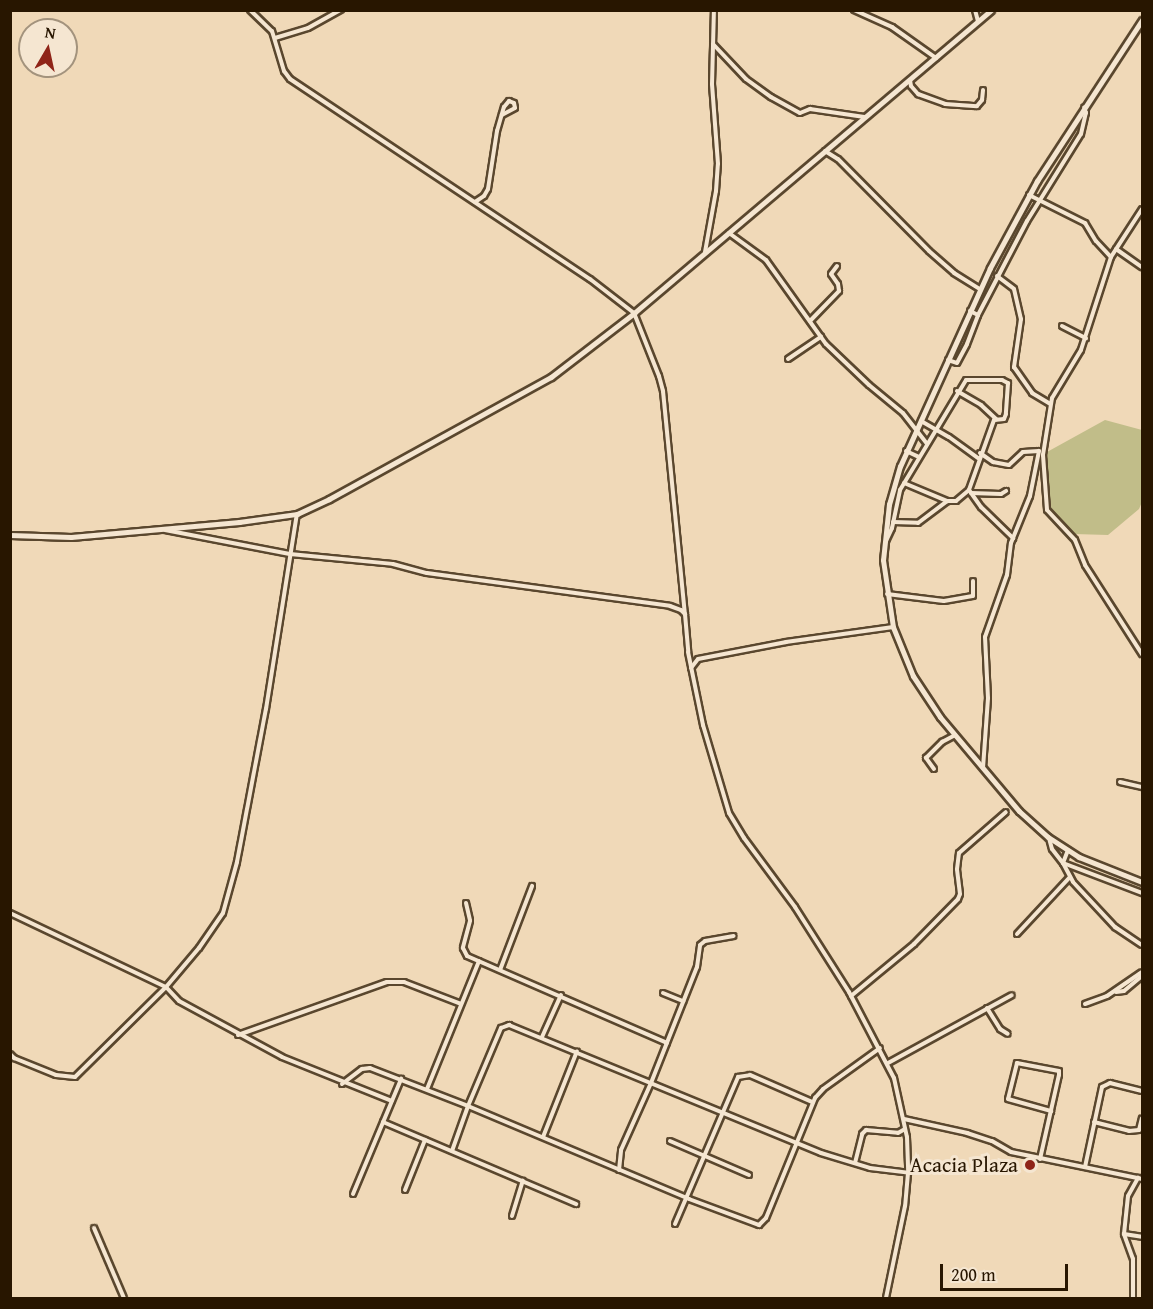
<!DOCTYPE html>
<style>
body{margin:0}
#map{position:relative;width:1153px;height:1309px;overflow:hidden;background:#f0d9b8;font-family:"Gentium Book Plus",serif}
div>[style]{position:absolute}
.green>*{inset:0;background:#c1bd89}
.roads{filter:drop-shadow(2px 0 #5a472e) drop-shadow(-2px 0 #5a472e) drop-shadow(0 2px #5a472e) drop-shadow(0 -2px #5a472e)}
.street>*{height:4px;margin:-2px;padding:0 2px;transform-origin:2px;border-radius:2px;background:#f5e6d1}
.secondary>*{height:5px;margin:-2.5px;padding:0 2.5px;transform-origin:2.5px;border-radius:2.5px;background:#f5e6d1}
.dots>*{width:16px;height:16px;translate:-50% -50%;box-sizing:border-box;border:3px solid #f5e6d1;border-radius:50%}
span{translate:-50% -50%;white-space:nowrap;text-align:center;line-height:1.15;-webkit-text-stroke:6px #f5e6d1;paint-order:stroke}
.poi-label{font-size:21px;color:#281600}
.right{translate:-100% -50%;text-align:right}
.frame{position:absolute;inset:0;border:12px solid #281600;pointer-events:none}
.north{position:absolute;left:18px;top:18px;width:60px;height:60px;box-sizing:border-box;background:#f5e6d1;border:2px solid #a3937d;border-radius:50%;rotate:9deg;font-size:16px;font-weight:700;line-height:24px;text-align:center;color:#281600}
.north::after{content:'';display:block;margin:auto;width:21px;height:27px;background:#8f2418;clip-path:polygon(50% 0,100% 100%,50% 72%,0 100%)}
.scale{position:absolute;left:940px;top:1264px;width:128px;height:27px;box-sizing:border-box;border:3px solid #281600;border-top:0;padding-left:8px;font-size:18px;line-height:21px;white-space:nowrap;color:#281600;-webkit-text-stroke:4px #f5e6d1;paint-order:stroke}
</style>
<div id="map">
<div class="green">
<i style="clip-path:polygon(1105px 420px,1142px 430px,1142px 502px,1139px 509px,1108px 535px,1074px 534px,1048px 506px,1047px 452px)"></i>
</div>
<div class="roads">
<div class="street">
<i style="left:250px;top:10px;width:30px;rotate:44deg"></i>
<i style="left:272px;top:31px;width:42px;rotate:73.3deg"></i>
<i style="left:284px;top:71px;width:10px;rotate:53deg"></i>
<i style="left:290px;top:79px;width:361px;rotate:33.7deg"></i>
<i style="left:590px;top:279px;width:56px;rotate:37.7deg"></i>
<i style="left:634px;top:313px;width:68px;rotate:68.4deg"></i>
<i style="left:659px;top:376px;width:16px;rotate:75deg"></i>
<i style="left:663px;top:391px;width:224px;rotate:84.4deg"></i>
<i style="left:854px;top:10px;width:42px;rotate:24.1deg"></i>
<i style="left:892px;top:27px;width:54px;rotate:35.2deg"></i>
<i style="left:975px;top:10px;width:11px;rotate:75deg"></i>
<i style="left:275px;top:38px;width:34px;rotate:-17deg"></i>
<i style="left:308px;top:28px;width:38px;rotate:-29deg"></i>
<i style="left:713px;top:44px;width:48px;rotate:46.7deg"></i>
<i style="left:746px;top:79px;width:31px;rotate:36deg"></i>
<i style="left:771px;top:97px;width:33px;rotate:29deg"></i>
<i style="left:800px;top:113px;width:11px;rotate:-22deg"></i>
<i style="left:810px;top:109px;width:55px;rotate:8.4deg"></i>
<i style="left:910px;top:80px;width:6px;rotate:81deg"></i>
<i style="left:911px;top:86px;width:11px;rotate:49deg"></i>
<i style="left:918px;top:94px;width:29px;rotate:20deg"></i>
<i style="left:945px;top:104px;width:32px;rotate:4deg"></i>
<i style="left:977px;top:106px;width:8px;rotate:-50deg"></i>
<i style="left:982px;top:100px;width:10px;rotate:-84deg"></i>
<i style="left:825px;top:151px;width:15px;rotate:32deg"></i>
<i style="left:838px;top:159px;width:129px;rotate:45.3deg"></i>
<i style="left:929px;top:251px;width:33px;rotate:41deg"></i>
<i style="left:954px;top:273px;width:31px;rotate:32deg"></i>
<i style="left:1029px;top:195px;width:63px;rotate:26.6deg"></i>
<i style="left:1085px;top:223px;width:21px;rotate:59deg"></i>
<i style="left:1096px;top:241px;width:22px;rotate:47deg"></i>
<i style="left:475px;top:202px;width:11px;rotate:-34deg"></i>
<i style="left:484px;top:196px;width:8px;rotate:-60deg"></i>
<i style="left:488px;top:189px;width:59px;rotate:-81.2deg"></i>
<i style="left:497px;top:131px;width:25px;rotate:-74deg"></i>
<i style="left:504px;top:107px;width:8px;rotate:-50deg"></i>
<i style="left:509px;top:101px;width:5px;rotate:22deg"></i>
<i style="left:514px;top:103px;width:5px;rotate:79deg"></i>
<i style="left:515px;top:108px;width:15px;rotate:152deg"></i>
<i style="left:1142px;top:209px;width:57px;rotate:122.9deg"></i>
<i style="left:1111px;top:257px;width:98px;rotate:107.9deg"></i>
<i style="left:1081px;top:350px;width:56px;rotate:121.1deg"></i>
<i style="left:1052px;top:398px;width:58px;rotate:99deg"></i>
<i style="left:1043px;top:455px;width:55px;rotate:85.8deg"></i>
<i style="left:1047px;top:510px;width:41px;rotate:47deg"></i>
<i style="left:1075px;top:540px;width:27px;rotate:68deg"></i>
<i style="left:1085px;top:565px;width:106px;rotate:57.4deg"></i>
<i style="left:729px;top:233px;width:46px;rotate:36.1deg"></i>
<i style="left:766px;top:260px;width:103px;rotate:54.5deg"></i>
<i style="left:826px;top:344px;width:59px;rotate:43.6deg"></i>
<i style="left:869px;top:385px;width:44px;rotate:39.5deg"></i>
<i style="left:903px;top:413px;width:39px;rotate:52deg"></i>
<i style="left:1116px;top:249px;width:32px;rotate:35deg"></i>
<i style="left:705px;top:252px;width:62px;rotate:-79.8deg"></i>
<i style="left:716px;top:191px;width:27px;rotate:-86deg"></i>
<i style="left:718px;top:164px;width:80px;rotate:-94.3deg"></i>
<i style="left:712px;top:84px;width:74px;rotate:-88.5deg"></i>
<i style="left:997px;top:276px;width:21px;rotate:37deg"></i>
<i style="left:1014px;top:289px;width:31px;rotate:77deg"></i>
<i style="left:1021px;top:319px;width:49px;rotate:98.3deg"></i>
<i style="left:1014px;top:367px;width:32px;rotate:55deg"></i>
<i style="left:1032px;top:393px;width:21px;rotate:31deg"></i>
<i style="left:978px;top:315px;width:106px;rotate:-62.5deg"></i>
<i style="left:1027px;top:221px;width:102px;rotate:-58.2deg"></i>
<i style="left:1081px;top:134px;width:22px;rotate:-77deg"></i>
<i style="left:1086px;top:113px;width:6px;rotate:-108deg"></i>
<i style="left:810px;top:321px;width:42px;rotate:-46deg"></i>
<i style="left:839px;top:291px;width:7px;rotate:-98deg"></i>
<i style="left:838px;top:284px;width:12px;rotate:-125deg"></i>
<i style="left:831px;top:274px;width:10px;rotate:-53deg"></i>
<i style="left:1062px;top:326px;width:27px;rotate:27deg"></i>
<i style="left:788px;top:359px;width:40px;rotate:-34deg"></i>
<i style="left:948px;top:360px;width:9px;rotate:18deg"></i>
<i style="left:957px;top:363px;width:21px;rotate:-62deg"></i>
<i style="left:967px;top:344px;width:31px;rotate:-69deg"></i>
<i style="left:978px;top:315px;width:9px;rotate:-153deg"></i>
<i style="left:957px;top:391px;width:28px;rotate:30deg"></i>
<i style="left:981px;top:405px;width:21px;rotate:43deg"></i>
<i style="left:921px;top:421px;width:32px;rotate:30deg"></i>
<i style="left:949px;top:437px;width:36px;rotate:36deg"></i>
<i style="left:906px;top:451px;width:14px;rotate:25deg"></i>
<i style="left:980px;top:453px;width:16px;rotate:35deg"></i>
<i style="left:993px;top:462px;width:16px;rotate:11deg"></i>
<i style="left:1009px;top:465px;width:19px;rotate:-43deg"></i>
<i style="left:1023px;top:452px;width:16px;rotate:-4deg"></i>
<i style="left:904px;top:483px;width:47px;rotate:22.7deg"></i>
<i style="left:947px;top:501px;width:9px"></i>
<i style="left:956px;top:501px;width:17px;rotate:-40deg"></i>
<i style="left:971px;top:493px;width:30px;rotate:2deg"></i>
<i style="left:1001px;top:494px;width:6px;rotate:-31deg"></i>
<i style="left:893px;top:522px;width:25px;rotate:2deg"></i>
<i style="left:918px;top:523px;width:36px;rotate:-37deg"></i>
<i style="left:165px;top:530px;width:127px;rotate:10.9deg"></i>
<i style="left:290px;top:554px;width:103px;rotate:5.5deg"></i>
<i style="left:393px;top:564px;width:35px;rotate:15deg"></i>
<i style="left:427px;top:573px;width:245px;rotate:7.7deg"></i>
<i style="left:670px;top:606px;width:12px;rotate:20deg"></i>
<i style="left:681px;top:610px;width:6px;rotate:45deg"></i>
<i style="left:685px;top:614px;width:38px;rotate:85deg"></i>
<i style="left:688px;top:652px;width:75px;rotate:78.4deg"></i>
<i style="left:703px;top:725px;width:92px;rotate:73.5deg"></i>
<i style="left:729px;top:813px;width:29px;rotate:59deg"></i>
<i style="left:744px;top:838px;width:86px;rotate:53.5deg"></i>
<i style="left:795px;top:907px;width:101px;rotate:57.6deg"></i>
<i style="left:849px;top:992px;width:97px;rotate:62.4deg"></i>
<i style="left:894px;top:1078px;width:60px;rotate:77.6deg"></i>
<i style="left:907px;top:1137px;width:36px;rotate:88deg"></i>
<i style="left:908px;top:1173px;width:33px;rotate:95deg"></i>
<i style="left:905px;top:1206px;width:94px;rotate:101.7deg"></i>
<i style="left:886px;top:541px;width:14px;rotate:-65deg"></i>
<i style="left:892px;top:528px;width:39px;rotate:-78deg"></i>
<i style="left:900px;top:490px;width:128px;rotate:-59deg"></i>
<i style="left:966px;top:380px;width:36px"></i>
<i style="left:1002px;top:380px;width:7px;rotate:27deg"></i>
<i style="left:1008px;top:383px;width:31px;rotate:94deg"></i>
<i style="left:1006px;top:414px;width:5px;rotate:112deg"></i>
<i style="left:1004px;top:419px;width:10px;rotate:174deg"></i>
<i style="left:994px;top:420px;width:74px;rotate:109.7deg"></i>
<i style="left:969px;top:490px;width:21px;rotate:55deg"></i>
<i style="left:981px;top:507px;width:45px;rotate:44.1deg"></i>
<i style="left:887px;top:594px;width:57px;rotate:7deg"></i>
<i style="left:944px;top:601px;width:29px;rotate:-10deg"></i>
<i style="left:973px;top:596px;width:15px;rotate:-90deg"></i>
<i style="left:691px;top:668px;width:11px;rotate:-52deg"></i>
<i style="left:698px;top:659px;width:90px;rotate:-10.9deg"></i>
<i style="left:786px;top:642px;width:108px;rotate:-8deg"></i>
<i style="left:983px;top:768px;width:70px;rotate:-85.9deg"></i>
<i style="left:988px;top:698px;width:61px;rotate:-92.8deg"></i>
<i style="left:985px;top:637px;width:66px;rotate:-70.5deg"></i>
<i style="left:1007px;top:575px;width:32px;rotate:-83deg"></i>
<i style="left:1011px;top:543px;width:51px;rotate:-68deg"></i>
<i style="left:1030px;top:496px;width:46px;rotate:-78.7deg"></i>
<i style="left:934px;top:769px;width:14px;rotate:-126deg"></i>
<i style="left:926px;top:758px;width:23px;rotate:-45deg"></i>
<i style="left:942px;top:742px;width:15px;rotate:-28deg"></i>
<i style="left:1120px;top:782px;width:23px;rotate:13deg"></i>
<i style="left:1049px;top:838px;width:11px;rotate:75deg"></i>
<i style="left:1052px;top:849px;width:18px;rotate:52deg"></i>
<i style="left:1063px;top:863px;width:85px;rotate:20.8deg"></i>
<i style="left:1068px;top:850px;width:14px;rotate:111deg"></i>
<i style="left:1063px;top:863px;width:21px;rotate:62deg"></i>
<i style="left:1073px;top:882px;width:62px;rotate:47deg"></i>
<i style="left:1115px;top:927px;width:32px;rotate:34deg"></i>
<i style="left:466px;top:903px;width:18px;rotate:77deg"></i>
<i style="left:470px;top:921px;width:28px;rotate:105deg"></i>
<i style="left:463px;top:948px;width:9px;rotate:63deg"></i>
<i style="left:467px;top:956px;width:218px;rotate:23.5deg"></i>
<i style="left:10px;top:913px;width:173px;rotate:25.4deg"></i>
<i style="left:166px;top:987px;width:19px;rotate:47deg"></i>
<i style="left:179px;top:1001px;width:117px;rotate:28.5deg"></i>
<i style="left:282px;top:1057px;width:118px;rotate:21.8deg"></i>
<i style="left:1017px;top:934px;width:78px;rotate:-47.1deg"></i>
<i style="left:500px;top:970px;width:90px;rotate:-69.1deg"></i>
<i style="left:1116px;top:992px;width:8px;rotate:-7deg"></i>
<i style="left:1124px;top:991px;width:23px;rotate:-40deg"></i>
<i style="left:663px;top:993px;width:22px;rotate:22deg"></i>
<i style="left:851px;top:996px;width:82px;rotate:-39.5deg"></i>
<i style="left:914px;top:944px;width:63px;rotate:-45.6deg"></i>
<i style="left:958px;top:899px;width:5px;rotate:-68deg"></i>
<i style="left:960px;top:894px;width:25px;rotate:-97deg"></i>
<i style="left:957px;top:869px;width:16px;rotate:-83deg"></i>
<i style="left:959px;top:853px;width:62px;rotate:-41.1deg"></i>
<i style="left:1085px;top:1004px;width:23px;rotate:-20deg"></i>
<i style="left:1107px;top:996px;width:42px;rotate:-34.4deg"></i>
<i style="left:987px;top:1008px;width:25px;rotate:58deg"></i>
<i style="left:1000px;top:1029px;width:9px;rotate:32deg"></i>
<i style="left:238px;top:1035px;width:158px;rotate:-19.6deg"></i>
<i style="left:387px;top:982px;width:17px"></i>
<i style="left:404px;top:982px;width:61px;rotate:21.1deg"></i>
<i style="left:542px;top:1037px;width:46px;rotate:-65.7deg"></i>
<i style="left:10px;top:1054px;width:6px;rotate:45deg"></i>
<i style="left:14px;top:1058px;width:45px;rotate:22deg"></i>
<i style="left:56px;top:1075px;width:19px;rotate:6deg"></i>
<i style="left:75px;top:1077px;width:128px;rotate:-44.7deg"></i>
<i style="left:166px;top:987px;width:51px;rotate:-49.8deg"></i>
<i style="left:199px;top:948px;width:42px;rotate:-55.6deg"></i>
<i style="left:223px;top:913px;width:53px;rotate:-74.6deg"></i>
<i style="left:237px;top:862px;width:156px;rotate:-79.3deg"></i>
<i style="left:266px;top:709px;width:197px;rotate:-81deg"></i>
<i style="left:888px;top:1063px;width:141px;rotate:-28.7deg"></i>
<i style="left:342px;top:1084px;width:25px;rotate:-37deg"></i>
<i style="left:362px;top:1069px;width:8px;rotate:-7deg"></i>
<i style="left:370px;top:1068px;width:105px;rotate:21.2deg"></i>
<i style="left:468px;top:1106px;width:240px;rotate:22.8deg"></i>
<i style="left:689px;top:1199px;width:75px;rotate:20.4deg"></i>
<i style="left:759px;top:1225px;width:10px;rotate:-45deg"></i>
<i style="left:766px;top:1218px;width:130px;rotate:-67.8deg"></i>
<i style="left:815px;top:1098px;width:12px;rotate:-48deg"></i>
<i style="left:823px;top:1089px;width:70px;rotate:-35.7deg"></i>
<i style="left:427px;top:1089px;width:138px;rotate:-67.9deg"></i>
<i style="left:904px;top:1119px;width:65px;rotate:12.5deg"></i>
<i style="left:967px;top:1133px;width:26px;rotate:18deg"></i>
<i style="left:992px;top:1141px;width:22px;rotate:30deg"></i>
<i style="left:1011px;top:1152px;width:134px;rotate:11.6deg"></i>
<i style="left:383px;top:1122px;width:210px;rotate:23deg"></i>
<i style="left:1094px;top:1122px;width:36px;rotate:14deg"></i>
<i style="left:1129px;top:1131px;width:10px;rotate:-6deg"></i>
<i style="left:1139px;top:1130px;width:12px;rotate:-76deg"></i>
<i style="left:543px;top:1137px;width:92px;rotate:-68.4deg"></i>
<i style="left:670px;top:1141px;width:86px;rotate:23.3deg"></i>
<i style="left:452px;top:1151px;width:48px;rotate:-70.4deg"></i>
<i style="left:468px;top:1106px;width:85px;rotate:-67.1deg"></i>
<i style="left:501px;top:1028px;width:9px;rotate:-21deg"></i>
<i style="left:509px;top:1025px;width:337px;rotate:22.3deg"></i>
<i style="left:821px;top:1153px;width:51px;rotate:17deg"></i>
<i style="left:870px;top:1168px;width:38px;rotate:7deg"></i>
<i style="left:1040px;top:1159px;width:86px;rotate:-77.3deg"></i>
<i style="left:1059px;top:1075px;width:4px;rotate:-90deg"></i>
<i style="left:1059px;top:1071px;width:43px;rotate:-169.2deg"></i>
<i style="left:1017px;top:1063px;width:37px;rotate:104deg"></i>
<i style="left:1008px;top:1099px;width:45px;rotate:15.6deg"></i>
<i style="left:855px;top:1163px;width:30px;rotate:-76deg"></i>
<i style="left:862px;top:1134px;width:6px;rotate:-45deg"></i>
<i style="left:866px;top:1130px;width:32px;rotate:5deg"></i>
<i style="left:898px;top:1133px;width:8px;rotate:-30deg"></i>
<i style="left:1085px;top:1167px;width:82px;rotate:-78deg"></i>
<i style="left:1102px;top:1087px;width:9px;rotate:-27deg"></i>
<i style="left:1110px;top:1083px;width:33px;rotate:14deg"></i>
<i style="left:619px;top:1170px;width:20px;rotate:-84deg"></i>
<i style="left:621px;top:1150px;width:73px;rotate:-65.9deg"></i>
<i style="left:651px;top:1083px;width:125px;rotate:-68.4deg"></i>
<i style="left:697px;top:967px;width:22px;rotate:-82deg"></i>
<i style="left:700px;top:945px;width:6px;rotate:-39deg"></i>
<i style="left:705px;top:941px;width:29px;rotate:-10deg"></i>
<i style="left:405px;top:1190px;width:54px;rotate:-68.2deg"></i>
<i style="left:353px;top:1194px;width:125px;rotate:-67.3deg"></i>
<i style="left:512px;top:1216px;width:37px;rotate:-73deg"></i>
<i style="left:675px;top:1224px;width:160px;rotate:-66.8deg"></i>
<i style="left:738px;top:1077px;width:12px;rotate:-9deg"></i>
<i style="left:750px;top:1075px;width:68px;rotate:23.5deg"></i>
<i style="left:94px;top:1228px;width:76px;rotate:66.8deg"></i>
<i style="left:1124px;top:1234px;width:18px;rotate:9deg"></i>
<i style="left:1133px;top:1298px;width:39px;rotate:-90deg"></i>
<i style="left:1133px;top:1259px;width:27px;rotate:-110deg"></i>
<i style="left:1124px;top:1234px;width:38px;rotate:-84deg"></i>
<i style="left:1128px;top:1196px;width:21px;rotate:-61deg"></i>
</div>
<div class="secondary">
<i style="left:1142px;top:20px;width:192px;rotate:123.1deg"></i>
<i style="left:1037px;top:181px;width:99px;rotate:118.4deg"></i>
<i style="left:990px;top:268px;width:217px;rotate:114.4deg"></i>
<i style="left:900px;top:466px;width:40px;rotate:106deg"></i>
<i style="left:889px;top:504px;width:56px;rotate:96.1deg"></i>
<i style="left:883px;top:560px;width:68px;rotate:81.5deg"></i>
<i style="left:893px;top:627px;width:53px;rotate:67.8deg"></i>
<i style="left:913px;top:676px;width:49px;rotate:56.6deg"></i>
<i style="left:940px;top:717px;width:123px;rotate:50deg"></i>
<i style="left:1019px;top:811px;width:39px;rotate:42deg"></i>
<i style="left:1048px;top:837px;width:37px;rotate:33deg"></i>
<i style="left:1079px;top:857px;width:68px;rotate:21.6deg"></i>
<i style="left:10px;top:535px;width:61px;rotate:1.9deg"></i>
<i style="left:71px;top:537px;width:169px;rotate:-5.1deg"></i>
<i style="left:239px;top:522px;width:59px;rotate:-7.9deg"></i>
<i style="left:297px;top:514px;width:35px;rotate:-25deg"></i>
<i style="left:329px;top:499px;width:253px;rotate:-28.8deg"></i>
<i style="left:551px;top:377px;width:105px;rotate:-37.6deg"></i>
<i style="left:634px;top:313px;width:468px;rotate:-40.3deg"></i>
</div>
</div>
<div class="dots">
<i style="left:1030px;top:1165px;background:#8f2418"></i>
</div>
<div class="poi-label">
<span class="right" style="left:1018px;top:1165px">Acacia Plaza</span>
</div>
<div class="frame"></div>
<div class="north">N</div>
<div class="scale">200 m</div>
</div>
